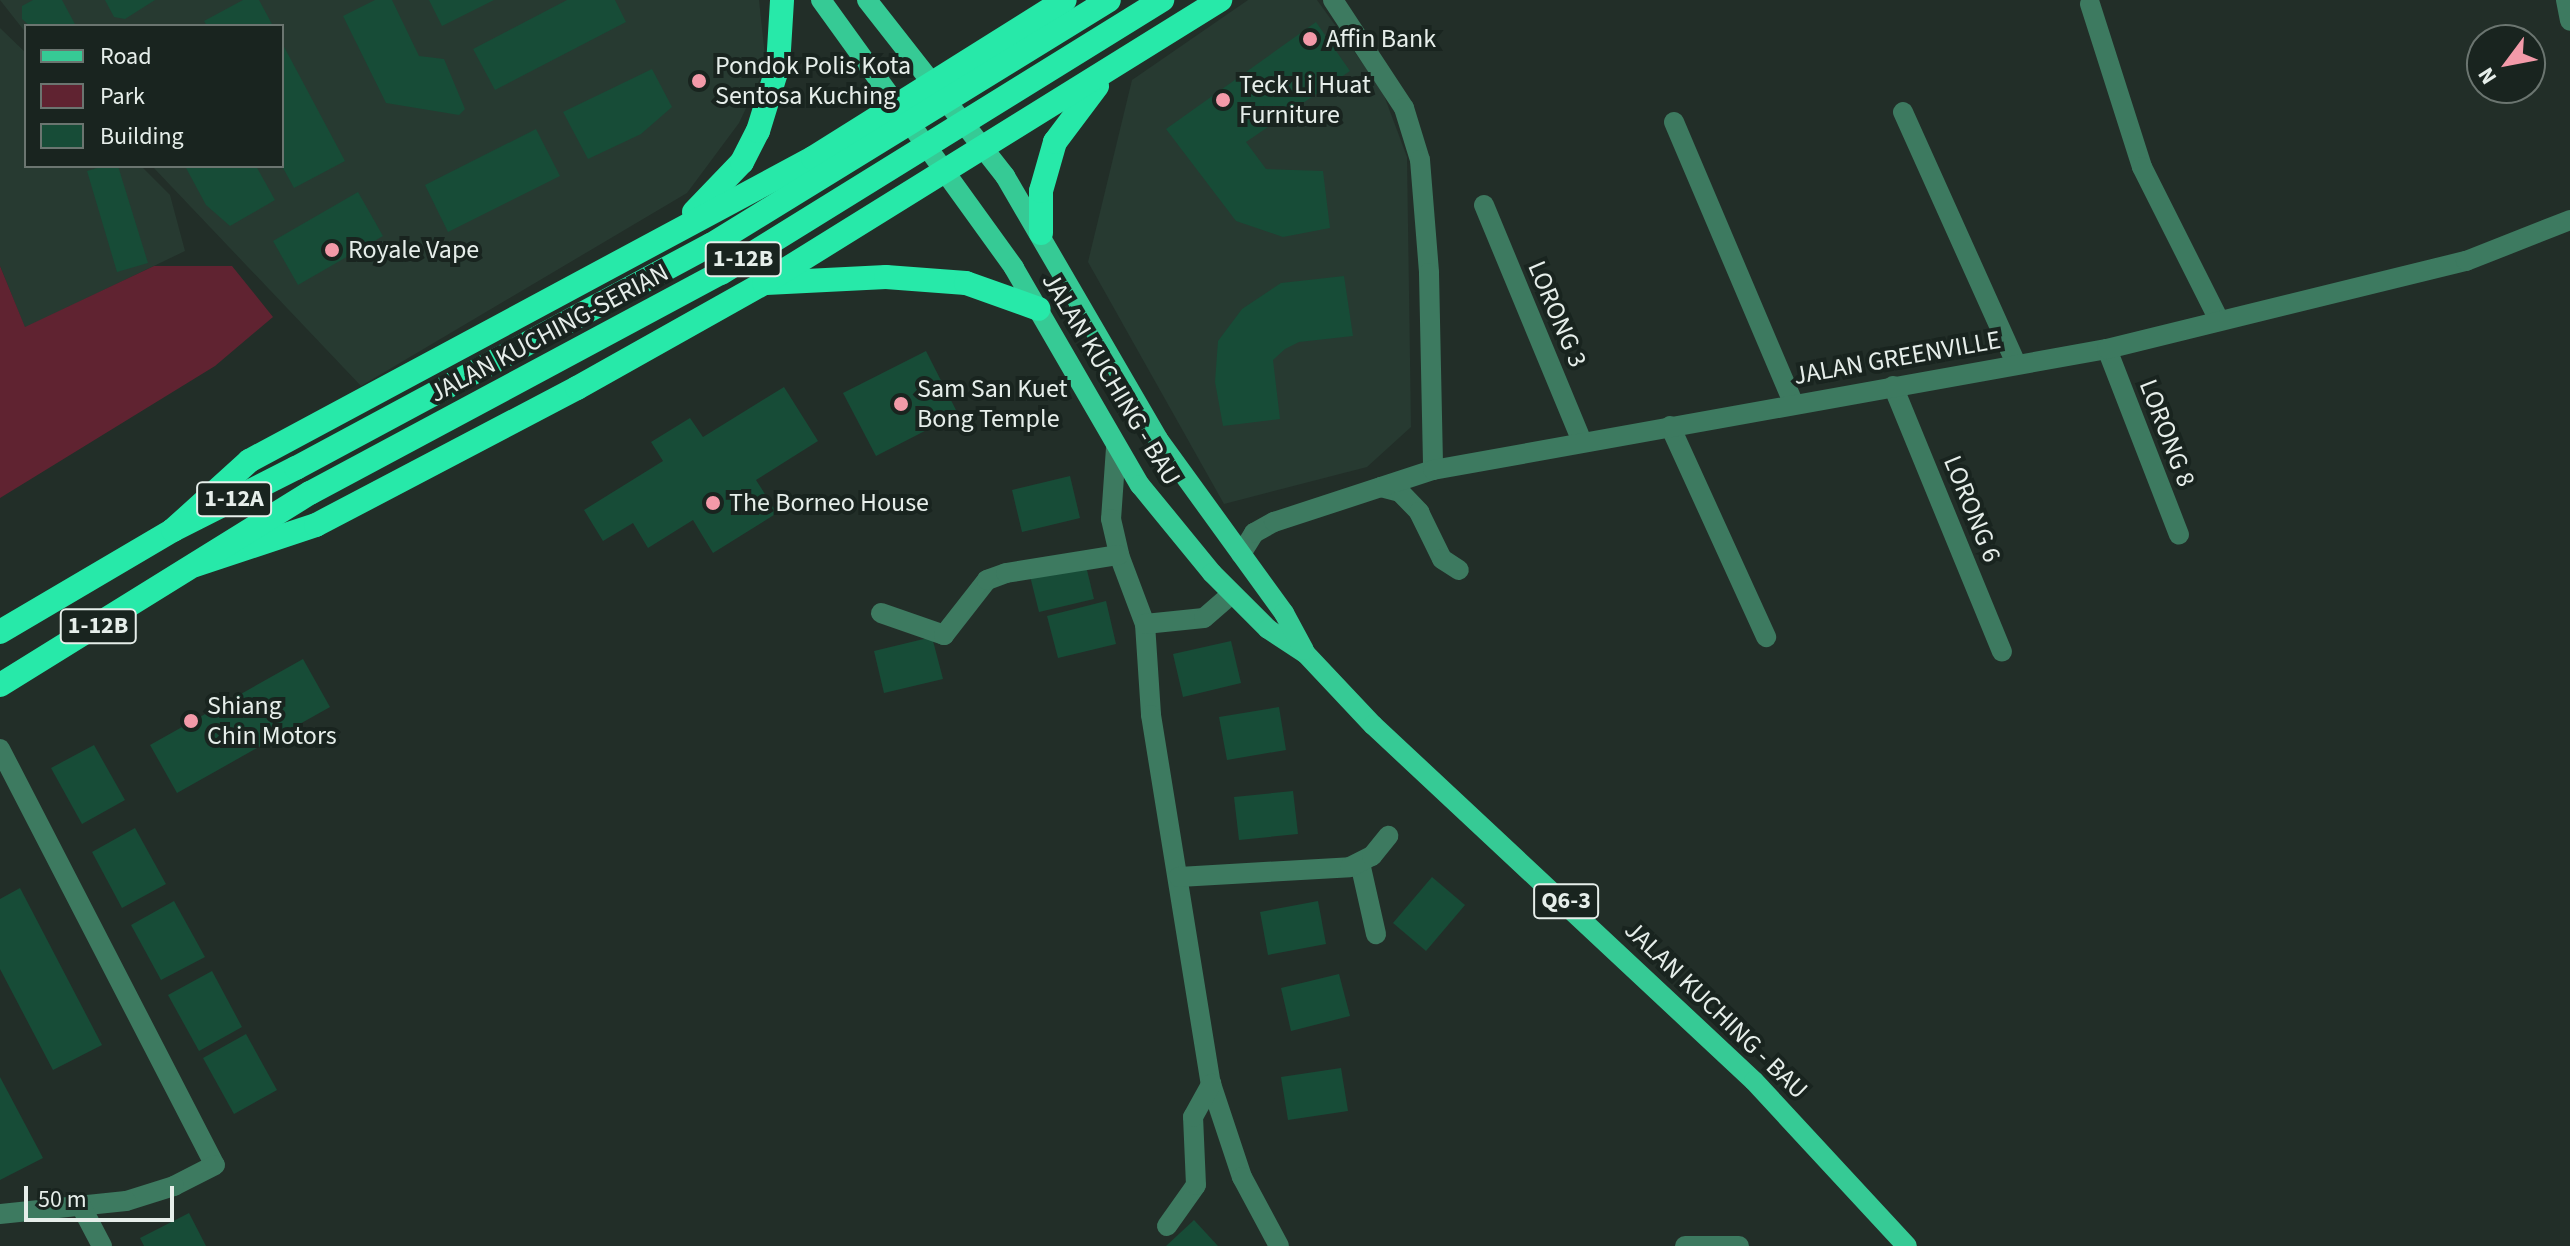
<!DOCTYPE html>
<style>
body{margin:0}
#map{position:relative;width:2570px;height:1246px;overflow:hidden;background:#222e28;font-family:"Source Sans 3",sans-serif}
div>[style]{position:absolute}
.built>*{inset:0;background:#273a31}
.green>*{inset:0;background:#602331}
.building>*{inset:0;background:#174c37}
.minor>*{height:20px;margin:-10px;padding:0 10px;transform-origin:10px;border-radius:10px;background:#3d7a60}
.major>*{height:20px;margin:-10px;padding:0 10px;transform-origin:10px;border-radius:10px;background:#36ca95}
.highway>*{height:24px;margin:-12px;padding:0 12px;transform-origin:12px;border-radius:12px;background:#27e9a9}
.highway-bridge>*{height:24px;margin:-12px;padding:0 12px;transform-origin:12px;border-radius:12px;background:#27e9a9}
.dots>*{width:22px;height:22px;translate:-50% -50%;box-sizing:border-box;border:4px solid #19241f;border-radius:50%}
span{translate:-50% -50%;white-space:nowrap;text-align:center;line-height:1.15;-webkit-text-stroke:8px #19241f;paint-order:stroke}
.shield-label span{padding:2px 6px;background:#19241f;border:2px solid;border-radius:6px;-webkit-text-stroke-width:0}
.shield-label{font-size:24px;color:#e6eeea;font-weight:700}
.poi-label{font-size:26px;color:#e6eeea}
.left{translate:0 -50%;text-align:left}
.street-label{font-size:26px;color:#e6eeea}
.legend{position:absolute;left:24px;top:24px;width:260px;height:144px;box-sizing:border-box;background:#19241f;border:2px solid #6b7570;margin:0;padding:10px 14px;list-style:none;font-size:24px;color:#e6eeea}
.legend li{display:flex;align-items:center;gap:16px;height:40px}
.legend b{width:40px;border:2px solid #6b7570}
.north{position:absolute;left:2466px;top:24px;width:80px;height:80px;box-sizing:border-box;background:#19241f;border:2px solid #6b7570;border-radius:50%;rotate:238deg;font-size:22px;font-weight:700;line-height:32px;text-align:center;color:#e6eeea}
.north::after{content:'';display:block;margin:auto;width:28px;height:36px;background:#f39aa9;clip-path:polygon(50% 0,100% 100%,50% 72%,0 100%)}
.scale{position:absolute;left:24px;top:1186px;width:150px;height:36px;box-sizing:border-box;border:4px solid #e6eeea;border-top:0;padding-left:10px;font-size:24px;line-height:28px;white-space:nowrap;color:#e6eeea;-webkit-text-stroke:6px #19241f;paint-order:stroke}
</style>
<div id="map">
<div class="built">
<i style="clip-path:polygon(0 0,759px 0,766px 66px,739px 123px,687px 193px,361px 386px,152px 166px,282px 166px,282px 26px,26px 26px,26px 33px)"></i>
<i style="clip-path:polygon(1248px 0,1317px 0,1382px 90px,1407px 157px,1411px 427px,1367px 467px,1224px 504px,1088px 262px,1132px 80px)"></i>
<i style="clip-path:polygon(0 28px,26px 53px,26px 166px,141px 166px,170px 195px,185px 251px,25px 328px,0 266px)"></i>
</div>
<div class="green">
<i style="clip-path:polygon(0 266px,25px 327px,154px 266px,232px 266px,273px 317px,215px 366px,0 498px)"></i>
</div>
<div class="building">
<i style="clip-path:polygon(33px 0,62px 0,76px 26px,30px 26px,22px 19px,22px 6px)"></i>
<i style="clip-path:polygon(105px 0,155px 0,125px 19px,114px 17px)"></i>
<i style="clip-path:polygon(243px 0,259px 0,273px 26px,207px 26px,204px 21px)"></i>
<i style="clip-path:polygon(375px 0,392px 0,419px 56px,444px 59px,465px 109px,459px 115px,386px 103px,343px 16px)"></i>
<i style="clip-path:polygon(429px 0,494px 0,442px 26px)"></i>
<i style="clip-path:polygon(567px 0,615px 0,626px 22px,495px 90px,473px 49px)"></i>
<i style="clip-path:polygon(1316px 22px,1350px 71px,1246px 142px,1266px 169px,1323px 171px,1330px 228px,1283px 237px,1236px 221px,1166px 129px)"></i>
<i style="clip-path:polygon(282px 43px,345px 161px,294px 188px,282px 166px)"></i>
<i style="clip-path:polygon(652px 69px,672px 107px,641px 134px,588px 159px,563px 112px)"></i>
<i style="clip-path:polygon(536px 129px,560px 176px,448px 232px,425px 185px)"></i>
<i style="clip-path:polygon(104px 166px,118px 166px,148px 263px,117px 272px,87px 171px)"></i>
<i style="clip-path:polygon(185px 166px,256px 166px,275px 200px,230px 226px,206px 205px)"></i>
<i style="clip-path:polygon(358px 192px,383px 236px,298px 285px,273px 241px)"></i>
<i style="clip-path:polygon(1344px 276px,1353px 336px,1299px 342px,1285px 349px,1273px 360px,1280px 419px,1223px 426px,1215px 382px,1218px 341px,1242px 309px,1281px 283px)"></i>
<i style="clip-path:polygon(926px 351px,958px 414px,876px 456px,843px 393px)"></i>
<i style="clip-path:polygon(784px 387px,818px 441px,756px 480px,777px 513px,713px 553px,693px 520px,648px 548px,633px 523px,603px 541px,584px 510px,663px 461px,651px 442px,690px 418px,703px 437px)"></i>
<i style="clip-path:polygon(1070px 476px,1080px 518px,1022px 532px,1012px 490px)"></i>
<i style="clip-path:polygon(1085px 562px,1094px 599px,1039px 612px,1030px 576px)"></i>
<i style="clip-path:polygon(1106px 601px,1116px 644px,1058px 658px,1047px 616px)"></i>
<i style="clip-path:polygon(932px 637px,943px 679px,884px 693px,874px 651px)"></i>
<i style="clip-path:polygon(1231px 641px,1241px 683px,1183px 697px,1173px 654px)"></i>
<i style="clip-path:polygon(303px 659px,330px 707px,177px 793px,150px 745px)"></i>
<i style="clip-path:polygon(1279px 707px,1286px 750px,1227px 760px,1219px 717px)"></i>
<i style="clip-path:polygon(94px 745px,125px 800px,82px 824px,51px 768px)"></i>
<i style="clip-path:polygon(1293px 791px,1298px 834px,1239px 840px,1234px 797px)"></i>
<i style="clip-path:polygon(135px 828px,166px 884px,122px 908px,92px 852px)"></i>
<i style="clip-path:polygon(1432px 877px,1465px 905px,1426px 951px,1393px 923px)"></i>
<i style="clip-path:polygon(20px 888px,102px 1045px,53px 1070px,0 969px,0 899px)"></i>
<i style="clip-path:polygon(174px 901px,205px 957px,161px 980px,131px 925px)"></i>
<i style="clip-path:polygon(1318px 901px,1326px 944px,1268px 955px,1260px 912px)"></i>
<i style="clip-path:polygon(212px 971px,242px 1027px,199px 1051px,168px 995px)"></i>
<i style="clip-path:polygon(1339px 974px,1350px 1016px,1291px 1031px,1281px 988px)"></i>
<i style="clip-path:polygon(246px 1034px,277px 1090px,234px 1114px,203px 1058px)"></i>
<i style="clip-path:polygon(1341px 1068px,1348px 1111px,1288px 1120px,1281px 1077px)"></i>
<i style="clip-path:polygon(0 1077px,43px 1158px,0 1180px)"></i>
<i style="clip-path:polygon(189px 1213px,206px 1246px,144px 1246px,140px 1238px)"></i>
<i style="clip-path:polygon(1194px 1220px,1218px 1246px,1166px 1246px)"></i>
</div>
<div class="minor">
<i style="left:1333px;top:0;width:129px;rotate:56.7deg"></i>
<i style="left:1404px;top:108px;width:54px;rotate:72.9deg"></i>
<i style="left:1420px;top:160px;width:113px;rotate:85.4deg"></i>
<i style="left:1429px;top:273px;width:197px;rotate:88.8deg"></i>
<i style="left:2566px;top:0;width:21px;rotate:79deg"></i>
<i style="left:2090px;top:4px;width:171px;rotate:72.3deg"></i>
<i style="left:2142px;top:167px;width:171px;rotate:63.3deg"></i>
<i style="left:1903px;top:112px;width:276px;rotate:65.8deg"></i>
<i style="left:1674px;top:122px;width:305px;rotate:67deg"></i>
<i style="left:1484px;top:205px;width:256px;rotate:67.5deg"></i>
<i style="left:2107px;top:349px;width:199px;rotate:68.8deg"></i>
<i style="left:1893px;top:386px;width:287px;rotate:67.7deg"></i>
<i style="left:1670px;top:426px;width:232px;rotate:65.5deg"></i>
<i style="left:1116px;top:448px;width:71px;rotate:94deg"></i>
<i style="left:1111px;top:519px;width:37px;rotate:77deg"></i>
<i style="left:1119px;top:555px;width:74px;rotate:69.4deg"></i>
<i style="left:1145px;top:624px;width:91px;rotate:86.2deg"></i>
<i style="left:1151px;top:715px;width:374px;rotate:80.8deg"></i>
<i style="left:1211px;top:1084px;width:98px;rotate:71.6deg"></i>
<i style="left:1242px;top:1177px;width:78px;rotate:61.8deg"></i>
<i style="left:1381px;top:487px;width:20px;rotate:15deg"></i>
<i style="left:1400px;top:492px;width:28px;rotate:46deg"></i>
<i style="left:1419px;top:512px;width:52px;rotate:63.9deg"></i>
<i style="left:1442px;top:559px;width:20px;rotate:33deg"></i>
<i style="left:1241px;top:554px;width:25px;rotate:-58deg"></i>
<i style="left:1254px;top:533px;width:23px;rotate:-29deg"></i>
<i style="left:1274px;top:522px;width:167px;rotate:-18.1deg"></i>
<i style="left:1433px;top:470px;width:685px;rotate:-10.18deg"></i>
<i style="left:2107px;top:349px;width:370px;rotate:-13.8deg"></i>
<i style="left:2466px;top:261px;width:112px;rotate:-21.5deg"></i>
<i style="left:881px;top:613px;width:67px;rotate:19.2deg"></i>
<i style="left:944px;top:635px;width:70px;rotate:-52deg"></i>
<i style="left:987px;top:580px;width:20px;rotate:-20deg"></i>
<i style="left:1006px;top:573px;width:114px;rotate:-9.1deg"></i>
<i style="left:1145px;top:624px;width:59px;rotate:-5.8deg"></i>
<i style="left:1204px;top:618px;width:37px;rotate:-41deg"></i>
<i style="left:0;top:749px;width:468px;rotate:62.7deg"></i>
<i style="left:215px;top:1165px;width:46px;rotate:152.9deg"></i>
<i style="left:174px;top:1186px;width:50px;rotate:162.6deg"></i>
<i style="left:126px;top:1201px;width:127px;rotate:174.1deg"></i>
<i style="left:1360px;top:863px;width:73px;rotate:77.3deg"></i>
<i style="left:1179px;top:877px;width:171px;rotate:-3.3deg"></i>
<i style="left:1350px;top:867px;width:25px;rotate:-27deg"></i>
<i style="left:1372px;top:856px;width:26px;rotate:-51deg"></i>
<i style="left:81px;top:1206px;width:45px;rotate:62.3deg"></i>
<i style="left:1167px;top:1226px;width:50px;rotate:-54.7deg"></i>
<i style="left:1196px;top:1185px;width:68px;rotate:-92.5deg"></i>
<i style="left:1193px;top:1117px;width:38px;rotate:-61deg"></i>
<i style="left:1685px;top:1246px;width:54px"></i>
</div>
<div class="major">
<i style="left:821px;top:0;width:330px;rotate:54.2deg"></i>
<i style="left:1014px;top:268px;width:251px;rotate:59.9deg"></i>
<i style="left:1140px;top:485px;width:114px;rotate:50.7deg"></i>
<i style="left:1212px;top:573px;width:79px;rotate:45deg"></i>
<i style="left:1268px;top:629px;width:45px;rotate:33.3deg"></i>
<i style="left:1306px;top:654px;width:98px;rotate:46.7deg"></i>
<i style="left:1373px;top:725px;width:521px;rotate:43.06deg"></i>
<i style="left:1754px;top:1081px;width:225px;rotate:47.2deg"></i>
<i style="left:867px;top:0;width:224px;rotate:51.9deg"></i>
<i style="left:1005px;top:176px;width:304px;rotate:59.8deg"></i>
<i style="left:1158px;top:439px;width:215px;rotate:54.1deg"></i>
<i style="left:1284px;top:613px;width:42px;rotate:61.6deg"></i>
</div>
<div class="highway">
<i style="left:694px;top:212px;width:69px;rotate:-46.2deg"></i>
<i style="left:742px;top:162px;width:35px;rotate:-63deg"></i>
<i style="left:758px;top:131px;width:68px;rotate:-72.9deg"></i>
<i style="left:778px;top:66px;width:66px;rotate:-86.5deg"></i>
<i style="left:1041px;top:233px;width:42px;rotate:-90deg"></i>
<i style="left:1041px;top:191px;width:51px;rotate:-74.1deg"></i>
<i style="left:1055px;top:142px;width:70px;rotate:-53.1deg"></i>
<i style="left:766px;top:283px;width:120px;rotate:-2.9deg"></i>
<i style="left:886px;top:277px;width:80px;rotate:4.3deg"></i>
<i style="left:966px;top:283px;width:77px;rotate:19.6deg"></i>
<i style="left:173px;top:530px;width:103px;rotate:-42.2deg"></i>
<i style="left:249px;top:461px;width:640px;rotate:-28.25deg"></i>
<i style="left:813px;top:158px;width:297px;rotate:-32.1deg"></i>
<i style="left:195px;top:565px;width:127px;rotate:-18.3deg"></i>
<i style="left:316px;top:525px;width:295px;rotate:-27.7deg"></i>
<i style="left:577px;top:388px;width:214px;rotate:-29.3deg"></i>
<i style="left:764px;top:283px;width:537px;rotate:-31.82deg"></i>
<i style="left:0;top:632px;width:201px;rotate:-30.5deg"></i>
<i style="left:173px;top:530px;width:138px;rotate:-26.8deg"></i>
<i style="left:0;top:685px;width:365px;rotate:-31.8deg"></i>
</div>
<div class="highway-bridge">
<i style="left:296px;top:468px;width:471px;rotate:-28.3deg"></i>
<i style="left:711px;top:245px;width:467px;rotate:-31.6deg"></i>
<i style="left:310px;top:493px;width:466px;rotate:-28.2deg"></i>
<i style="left:721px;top:273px;width:519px;rotate:-31.76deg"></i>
</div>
<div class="dots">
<i style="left:1310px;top:39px;background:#f39aa9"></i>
<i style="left:699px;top:81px;background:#f39aa9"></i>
<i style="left:1223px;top:100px;background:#f39aa9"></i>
<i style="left:332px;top:250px;background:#f39aa9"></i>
<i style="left:901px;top:404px;background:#f39aa9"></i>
<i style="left:713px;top:503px;background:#f39aa9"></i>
<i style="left:191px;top:721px;background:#f39aa9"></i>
</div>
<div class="shield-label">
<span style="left:743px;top:259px">1-12B</span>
<span style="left:234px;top:499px">1-12A</span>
<span style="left:98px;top:626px">1-12B</span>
<span style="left:1566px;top:901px">Q6-3</span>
</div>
<div class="poi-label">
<span class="left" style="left:1326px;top:39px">Affin Bank</span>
<span class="left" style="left:715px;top:81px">Pondok Polis Kota<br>Sentosa Kuching</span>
<span class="left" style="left:1239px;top:100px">Teck Li Huat<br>Furniture</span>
<span class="left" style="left:348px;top:250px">Royale Vape</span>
<span class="left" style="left:917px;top:404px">Sam San Kuet<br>Bong Temple</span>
<span class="left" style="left:729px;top:503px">The Borneo House</span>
<span class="left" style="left:207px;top:721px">Shiang<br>Chin Motors</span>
</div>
<div class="street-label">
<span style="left:1557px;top:314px;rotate:67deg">LORONG 3</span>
<span style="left:549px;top:333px;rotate:-28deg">JALAN KUCHING-SERIAN</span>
<span style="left:1897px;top:358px;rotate:-10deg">JALAN GREENVILLE</span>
<span style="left:1111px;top:379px;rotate:59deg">JALAN KUCHING - BAU</span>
<span style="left:2167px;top:433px;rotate:69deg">LORONG 8</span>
<span style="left:1972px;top:509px;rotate:68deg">LORONG 6</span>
<span style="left:1716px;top:1010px;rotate:44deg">JALAN KUCHING - BAU</span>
</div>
<ul class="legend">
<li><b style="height:10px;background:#36ca95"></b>Road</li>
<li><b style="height:22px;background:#602331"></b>Park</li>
<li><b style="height:22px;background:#174c37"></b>Building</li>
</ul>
<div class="north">N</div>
<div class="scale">50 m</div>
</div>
